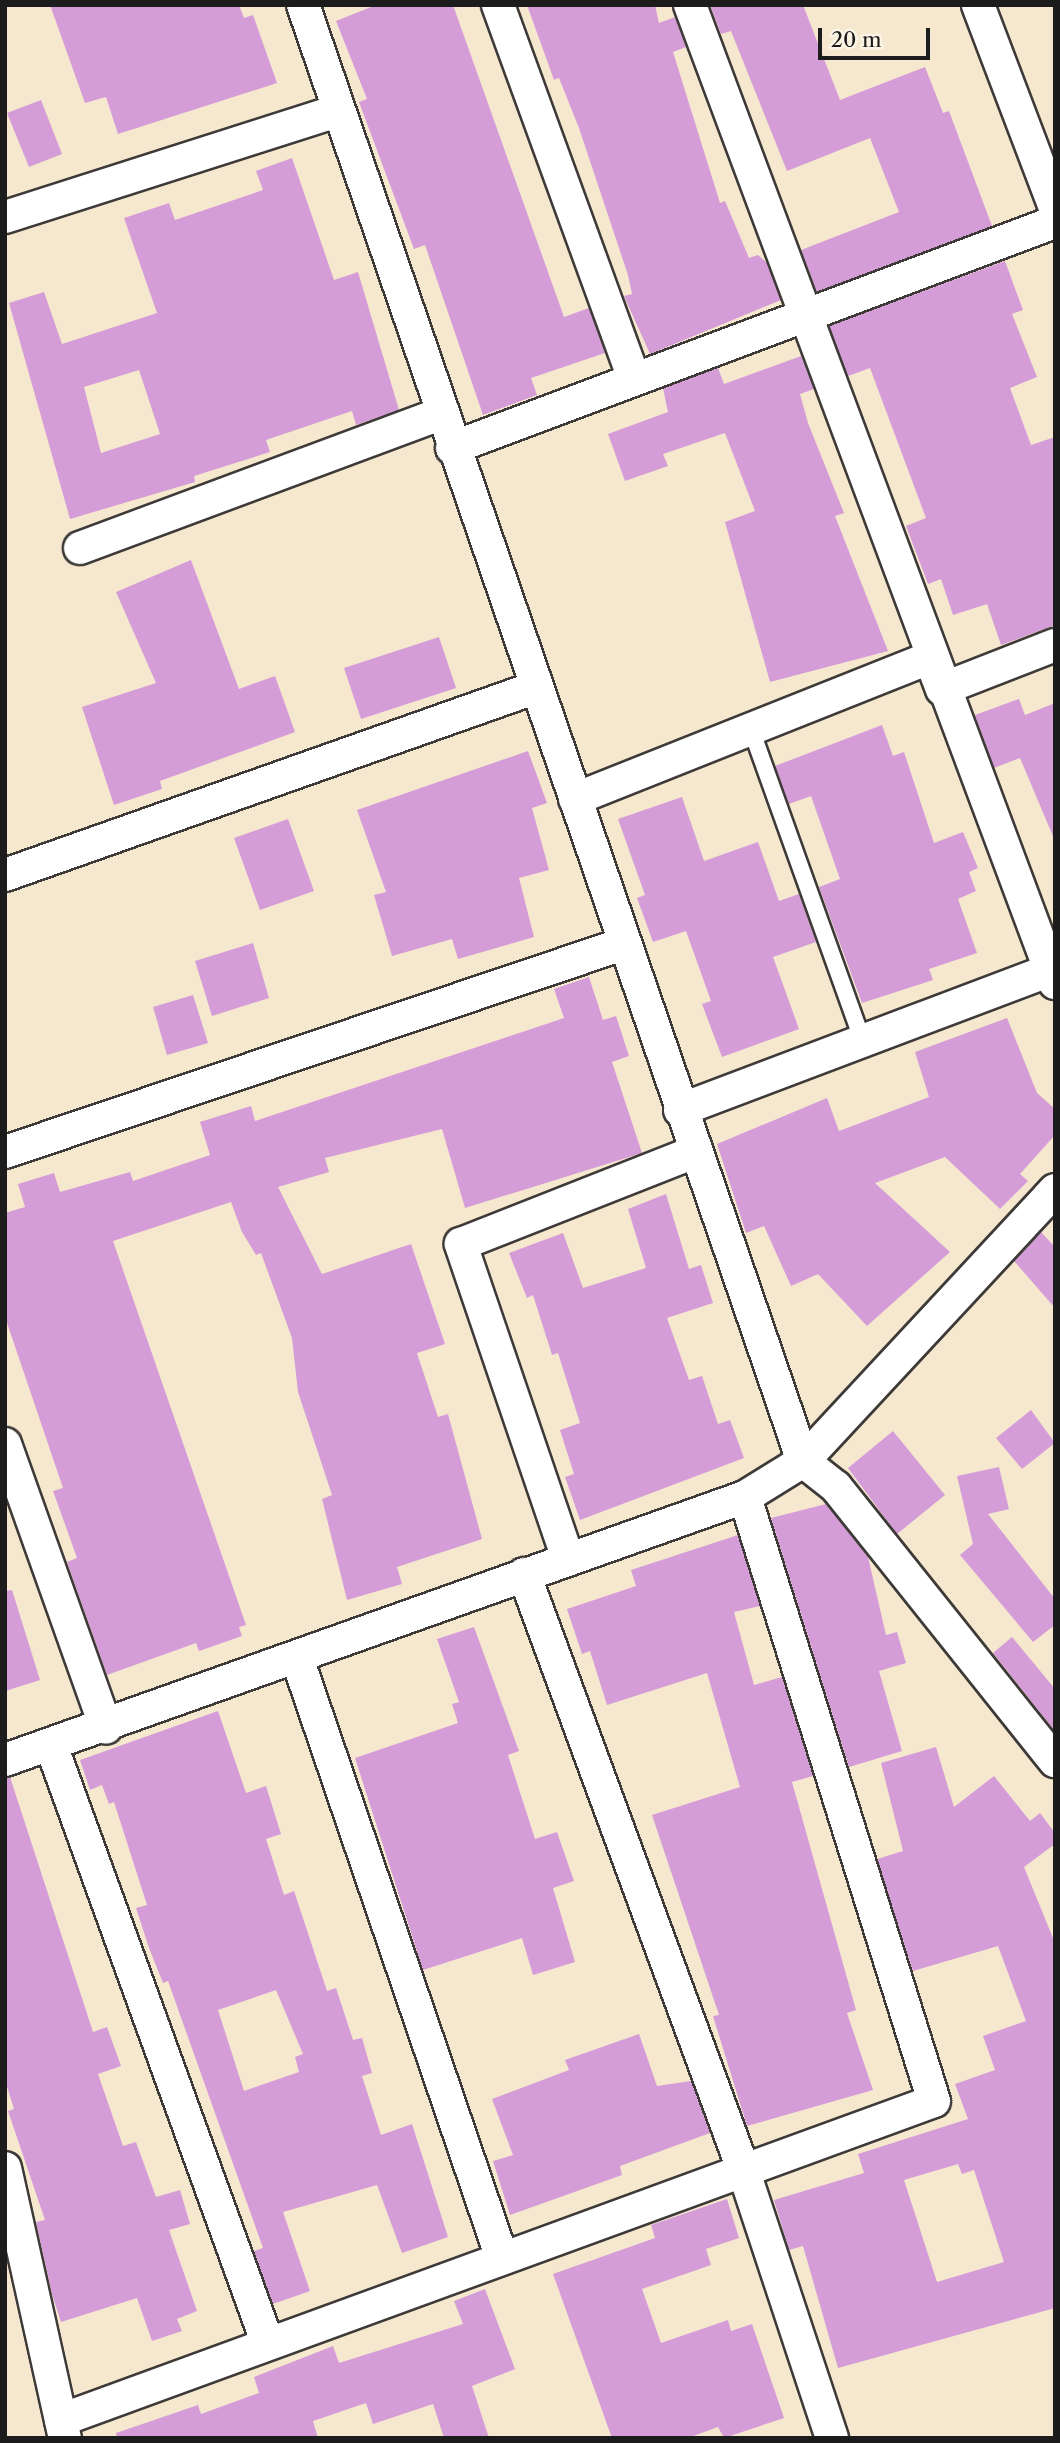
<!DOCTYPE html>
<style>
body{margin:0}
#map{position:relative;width:1060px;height:2443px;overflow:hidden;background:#f6e7cf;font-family:"Libre Caslon Text",serif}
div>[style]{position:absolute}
.building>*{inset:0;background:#d59dd8}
.roads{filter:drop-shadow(2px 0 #3d3a37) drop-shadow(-2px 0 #3d3a37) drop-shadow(0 2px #3d3a37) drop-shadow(0 -2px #3d3a37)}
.lane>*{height:16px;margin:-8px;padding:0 8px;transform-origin:8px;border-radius:8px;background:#fff}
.street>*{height:32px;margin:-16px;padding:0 16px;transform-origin:16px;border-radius:16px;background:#fff}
span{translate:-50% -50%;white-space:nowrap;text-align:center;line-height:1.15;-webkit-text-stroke:6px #fcf5e5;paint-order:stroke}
.frame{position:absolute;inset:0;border:7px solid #1c1c1c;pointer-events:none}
.scale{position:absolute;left:818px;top:28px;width:112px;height:32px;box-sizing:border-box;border:4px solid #1c1c1c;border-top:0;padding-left:9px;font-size:21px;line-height:24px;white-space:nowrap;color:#1c1c1c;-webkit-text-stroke:5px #fcf5e5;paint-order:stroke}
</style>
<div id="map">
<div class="building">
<i style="clip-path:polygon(50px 5px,239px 5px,244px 18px,253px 15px,277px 83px,118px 134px,106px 97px,85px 103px)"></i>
<i style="clip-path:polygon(376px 5px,453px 5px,564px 317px,589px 308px,605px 353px,531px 378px,537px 395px,483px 415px,425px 245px,414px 249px,381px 161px,359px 102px,367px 99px,336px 21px)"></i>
<i style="clip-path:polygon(527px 5px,655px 5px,659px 23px,675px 17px,686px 47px,673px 52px,720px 203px,725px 201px,749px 258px,758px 255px,767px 263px,781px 300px,650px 354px,624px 296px,632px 294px,628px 275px,579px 128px,559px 78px,554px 80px)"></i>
<i style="clip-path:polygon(710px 5px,803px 5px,840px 100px,925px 67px,943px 113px,949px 111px,992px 226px,817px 292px,801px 250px,899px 212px,870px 138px,787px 171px,731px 31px,721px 34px)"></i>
<i style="clip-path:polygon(41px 100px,62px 154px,29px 167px,7px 113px)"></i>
<i style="clip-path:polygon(evenodd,292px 158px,334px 280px,358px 272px,399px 410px,356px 425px,352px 411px,266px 440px,270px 452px,194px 476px,195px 482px,70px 519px,9px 303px,44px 292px,62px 344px,157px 313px,124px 218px,169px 203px,175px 220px,263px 190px,256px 171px,292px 158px,139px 370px,160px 434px,101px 453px,84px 387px,139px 370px)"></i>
<i style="clip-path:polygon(1005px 261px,1023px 310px,1012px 314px,1037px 377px,1010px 388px,1031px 445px,1055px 437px,1055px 625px,1001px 645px,987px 604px,953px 615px,941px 579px,928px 584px,906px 526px,926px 518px,870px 368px,848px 376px,829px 326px)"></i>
<i style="clip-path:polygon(801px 356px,814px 389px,800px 394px,808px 423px,844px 513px,835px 516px,888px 651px,770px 682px,725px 522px,755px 511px,725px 433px,663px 454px,668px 466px,625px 481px,608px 434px,668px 412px,663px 388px,718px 368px,724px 384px)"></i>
<i style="clip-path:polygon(191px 560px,239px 689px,275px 676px,295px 732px,160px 781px,162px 789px,114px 805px,82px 707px,156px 683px,116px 592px)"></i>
<i style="clip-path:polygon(439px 637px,456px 688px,361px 719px,344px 668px)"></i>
<i style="clip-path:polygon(1019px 699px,1025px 715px,1055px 703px,1055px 841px,1020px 758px,994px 768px,975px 715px)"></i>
<i style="clip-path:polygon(882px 725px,893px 756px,904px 752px,934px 843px,963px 832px,978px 868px,969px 872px,976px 891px,958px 899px,977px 953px,929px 969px,933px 980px,862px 1003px,819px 887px,840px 879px,811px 796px,789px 804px,775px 766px)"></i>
<i style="clip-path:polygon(528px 751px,547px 803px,532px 808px,549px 870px,519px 878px,534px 937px,458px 959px,452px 939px,392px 956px,374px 895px,386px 892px,357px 810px)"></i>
<i style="clip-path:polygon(682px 797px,704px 861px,758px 842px,779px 901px,799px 894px,816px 942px,773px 957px,799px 1029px,722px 1057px,702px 1004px,711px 1001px,686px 931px,653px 942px,637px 898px,645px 895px,618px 819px)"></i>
<i style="clip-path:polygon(288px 819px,314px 891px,260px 910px,234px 838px)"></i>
<i style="clip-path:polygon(253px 943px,269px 998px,212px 1016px,195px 961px)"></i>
<i style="clip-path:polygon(589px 977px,603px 1020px,616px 1016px,629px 1056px,612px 1062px,642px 1153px,465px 1208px,442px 1129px,325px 1158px,329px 1172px,278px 1187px,322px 1274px,411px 1244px,445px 1344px,417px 1353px,438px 1417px,448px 1414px,482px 1539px,397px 1567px,402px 1584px,347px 1600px,322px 1499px,332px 1495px,298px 1392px,292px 1338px,261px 1253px,256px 1255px,242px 1232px,231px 1202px,113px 1241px,246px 1625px,239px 1627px,242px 1636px,199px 1651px,196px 1643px,107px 1675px,67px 1562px,77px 1558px,53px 1491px,63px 1488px,5px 1317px,5px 1213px,25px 1207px,18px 1184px,54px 1173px,60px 1192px,130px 1172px,133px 1181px,210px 1155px,200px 1122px,251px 1106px,255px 1121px,564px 1018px,554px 989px)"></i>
<i style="clip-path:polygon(193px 995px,208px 1043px,167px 1055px,153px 1007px)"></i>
<i style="clip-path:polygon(1007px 1018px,1037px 1093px,1055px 1109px,1055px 1135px,1020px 1174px,1028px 1181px,1000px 1209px,945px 1157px,875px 1183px,950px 1252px,867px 1326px,818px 1274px,791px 1286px,764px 1226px,746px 1233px,717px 1144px,827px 1098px,839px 1131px,929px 1097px,915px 1052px)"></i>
<i style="clip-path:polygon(666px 1194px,689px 1269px,701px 1265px,713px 1303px,667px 1318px,689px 1380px,702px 1376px,718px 1424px,730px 1420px,744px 1458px,580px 1520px,565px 1477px,574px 1474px,560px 1430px,580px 1423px,558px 1353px,552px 1355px,533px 1295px,527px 1298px,509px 1253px,563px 1233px,583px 1288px,646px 1268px,628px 1209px)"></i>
<i style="clip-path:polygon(1041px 1232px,1055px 1247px,1055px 1308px,1014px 1261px)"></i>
<i style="clip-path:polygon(1031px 1410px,1055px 1443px,1022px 1469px,996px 1438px)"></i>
<i style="clip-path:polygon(893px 1431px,945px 1495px,897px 1534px,848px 1468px)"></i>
<i style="clip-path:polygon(999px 1467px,1009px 1509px,988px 1514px,1055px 1599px,1055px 1625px,1033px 1642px,960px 1555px,973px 1544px,957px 1476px)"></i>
<i style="clip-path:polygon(826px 1504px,868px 1557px,886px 1635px,897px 1632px,906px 1663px,879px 1671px,902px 1751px,849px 1767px,771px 1518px)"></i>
<i style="clip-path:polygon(738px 1535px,760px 1606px,734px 1612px,754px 1685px,782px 1677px,813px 1776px,792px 1782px,856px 2010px,847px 2013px,873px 2090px,747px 2126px,713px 2016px,719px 2015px,652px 1815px,740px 1787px,707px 1673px,607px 1705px,590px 1651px,582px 1654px,567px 1609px,636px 1586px,631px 1570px)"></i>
<i style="clip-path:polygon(12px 1590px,40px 1680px,5px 1691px,5px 1591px)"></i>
<i style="clip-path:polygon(474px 1627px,519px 1751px,508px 1755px,535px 1839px,557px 1832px,574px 1881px,553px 1888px,575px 1962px,533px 1975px,522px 1938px,423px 1970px,355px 1758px,458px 1723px,452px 1704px,459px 1702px,437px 1639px)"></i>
<i style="clip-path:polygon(1012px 1637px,1055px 1689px,1055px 1731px,993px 1653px)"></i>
<i style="clip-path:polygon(evenodd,218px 1711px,246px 1793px,266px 1786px,281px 1834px,266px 1839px,284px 1895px,294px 1891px,327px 1991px,336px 1988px,353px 2040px,362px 2038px,372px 2073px,362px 2076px,381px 2135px,412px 2124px,448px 2237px,402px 2253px,377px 2185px,283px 2212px,310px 2291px,273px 2304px,254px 2251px,263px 2248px,168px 1981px,163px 1983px,149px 1948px,136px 1908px,147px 1905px,114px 1802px,109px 1804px,102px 1785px,90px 1790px,80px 1760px,218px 1711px,276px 1990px,303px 2054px,295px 2057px,299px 2072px,244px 2091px,218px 2010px,276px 1990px)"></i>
<i style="clip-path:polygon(evenodd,936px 1747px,954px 1807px,994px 1776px,1030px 1821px,1040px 1813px,1055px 1833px,1055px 1844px,1024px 1867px,1055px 1943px,1055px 2308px,838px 2368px,803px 2246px,789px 2250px,774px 2200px,864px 2173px,858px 2154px,968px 2119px,955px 2084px,995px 2070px,983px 2036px,1026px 2021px,998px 1946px,913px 1971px,877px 1859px,903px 1851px,881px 1763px,936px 1747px,958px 2164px,962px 2174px,974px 2170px,1004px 2262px,937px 2282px,904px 2180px,958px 2164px)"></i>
<i style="clip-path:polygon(10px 1777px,93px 2032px,107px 2027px,121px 2066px,98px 2074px,123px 2146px,136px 2142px,156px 2197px,180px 2190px,190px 2224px,169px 2230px,197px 2311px,177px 2319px,182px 2331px,152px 2341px,137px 2298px,61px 2322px,52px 2294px,36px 2222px,45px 2220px,8px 2111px,14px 2109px,5px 2080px,5px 1778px)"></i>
<i style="clip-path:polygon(639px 2034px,657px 2086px,691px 2081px,710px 2133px,620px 2166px,622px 2175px,510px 2215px,493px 2161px,513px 2155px,492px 2099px,569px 2070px,565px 2060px)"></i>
<i style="clip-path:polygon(727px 2199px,739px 2238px,706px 2249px,711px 2265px,642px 2289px,661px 2343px,728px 2320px,731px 2331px,752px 2324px,784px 2418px,724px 2438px,718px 2427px,688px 2438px,612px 2438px,553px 2274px,655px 2238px,651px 2225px)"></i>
<i style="clip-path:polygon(485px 2289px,515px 2369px,472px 2386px,489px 2438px,444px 2438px,433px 2404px,373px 2424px,366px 2403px,313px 2421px,318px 2438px,117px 2438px,116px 2433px,198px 2405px,201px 2414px,259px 2393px,254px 2377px,333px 2346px,339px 2363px,463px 2324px,454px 2301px)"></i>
</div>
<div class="roads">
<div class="lane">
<i style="left:751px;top:729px;width:329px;rotate:70.3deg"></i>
</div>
<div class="street">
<i style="left:498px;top:5px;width:398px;rotate:70deg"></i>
<i style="left:690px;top:5px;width:1044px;rotate:69.53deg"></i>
<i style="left:978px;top:5px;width:217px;rotate:69.2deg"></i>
<i style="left:5px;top:217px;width:349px;rotate:-17.7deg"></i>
<i style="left:452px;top:448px;width:644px;rotate:-20.55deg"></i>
<i style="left:80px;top:548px;width:384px;rotate:-20.4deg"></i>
<i style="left:575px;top:799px;width:382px;rotate:-21.7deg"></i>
<i style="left:930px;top:658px;width:33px;rotate:69deg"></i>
<i style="left:942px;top:689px;width:121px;rotate:-21.3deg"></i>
<i style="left:5px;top:875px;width:564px;rotate:-19.46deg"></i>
<i style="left:680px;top:1110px;width:401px;rotate:-20.7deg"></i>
<i style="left:5px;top:1152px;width:652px;rotate:-18.6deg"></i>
<i style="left:1055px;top:1190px;width:370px;rotate:132.9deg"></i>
<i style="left:803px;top:1461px;width:42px;rotate:38.2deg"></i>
<i style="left:836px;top:1487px;width:351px;rotate:51.4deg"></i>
<i style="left:5px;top:1444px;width:301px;rotate:70.4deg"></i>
<i style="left:568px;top:1559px;width:333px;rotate:-108.8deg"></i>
<i style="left:461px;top:1244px;width:251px;rotate:-21.5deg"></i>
<i style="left:524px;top:1574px;width:634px;rotate:69.79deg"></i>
<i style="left:743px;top:2169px;width:283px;rotate:71.7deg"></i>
<i style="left:297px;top:1658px;width:634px;rotate:71.14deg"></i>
<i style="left:51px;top:1745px;width:637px;rotate:70.09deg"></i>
<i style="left:5px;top:1760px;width:785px;rotate:-19.57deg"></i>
<i style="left:745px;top:1497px;width:68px;rotate:-31.8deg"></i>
<i style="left:803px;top:1461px;width:1539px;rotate:-108.95deg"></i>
<i style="left:5px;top:2168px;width:277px;rotate:77.5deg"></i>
<i style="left:61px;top:2420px;width:929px;rotate:-20.07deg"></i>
<i style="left:934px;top:2101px;width:633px;rotate:-107.38deg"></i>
</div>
</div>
<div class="frame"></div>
<div class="scale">20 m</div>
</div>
